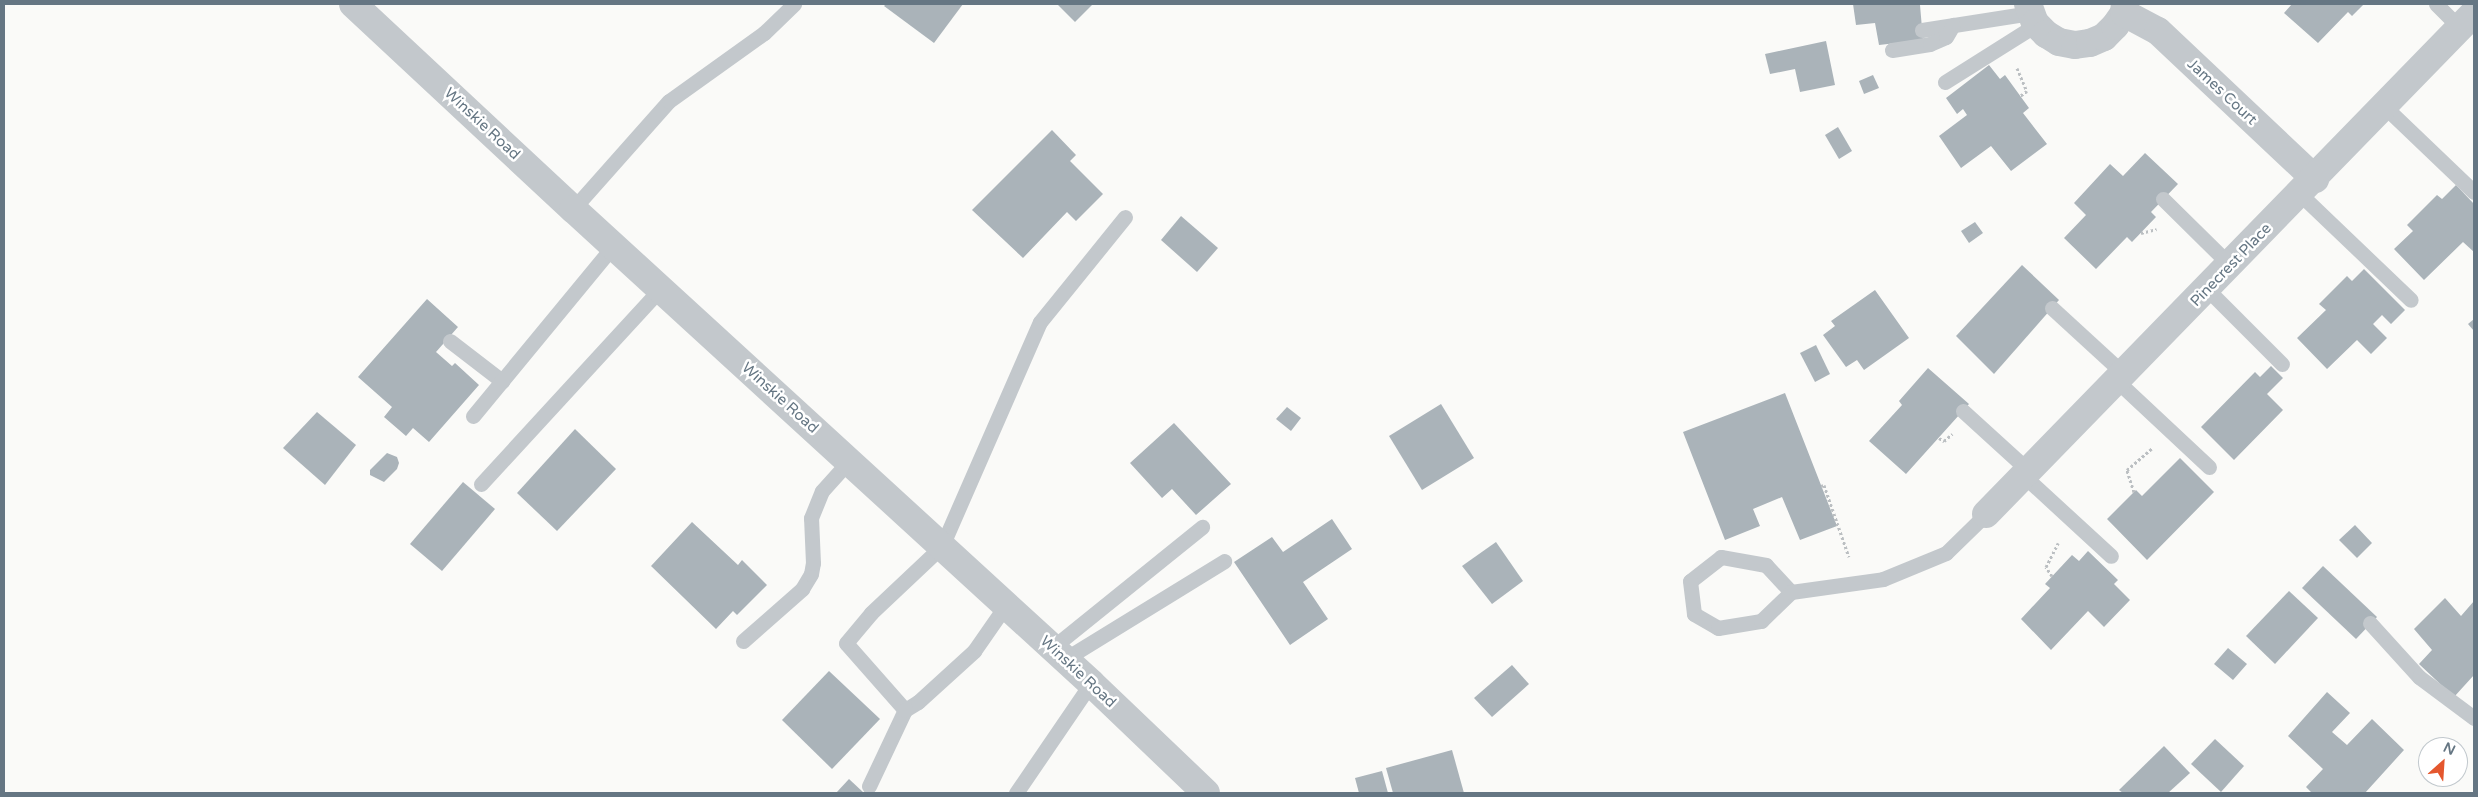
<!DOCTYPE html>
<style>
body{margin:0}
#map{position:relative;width:2478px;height:797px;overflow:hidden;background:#fafaf8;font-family:"Varela Round",sans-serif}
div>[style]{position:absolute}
.building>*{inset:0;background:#aab3b9}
.path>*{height:3px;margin-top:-1.5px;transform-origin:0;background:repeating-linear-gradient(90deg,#bbbfc2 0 2.5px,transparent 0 5px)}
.lane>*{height:15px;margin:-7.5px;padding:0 7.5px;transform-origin:7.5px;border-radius:7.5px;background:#c3c8cc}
.street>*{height:28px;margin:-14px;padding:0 14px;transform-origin:14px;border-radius:14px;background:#c3c8cc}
span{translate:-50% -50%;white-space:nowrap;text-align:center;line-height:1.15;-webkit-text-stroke:5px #fff;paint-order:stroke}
.street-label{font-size:15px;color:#657683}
.frame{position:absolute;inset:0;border:5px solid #657683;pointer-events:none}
.north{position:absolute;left:2418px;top:737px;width:50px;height:50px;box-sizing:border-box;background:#fff;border:1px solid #c1c8cd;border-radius:50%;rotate:26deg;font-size:14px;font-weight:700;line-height:20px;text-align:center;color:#657683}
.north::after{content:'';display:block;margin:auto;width:18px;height:22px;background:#e4572e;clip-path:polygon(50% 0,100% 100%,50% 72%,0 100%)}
</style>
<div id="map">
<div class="building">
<i style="clip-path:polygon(886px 4px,963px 4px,934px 43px,884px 6px)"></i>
<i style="clip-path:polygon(1057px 4px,1093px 4px,1075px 22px)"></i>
<i style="clip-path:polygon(1853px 4px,1924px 4px,1920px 5px,1923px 40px,1879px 45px,1875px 23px,1856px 25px)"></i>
<i style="clip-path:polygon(2292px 4px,2364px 4px,2352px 16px,2348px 12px,2318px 43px,2284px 13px)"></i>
<i style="clip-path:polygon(1826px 41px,1835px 85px,1800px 92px,1795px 69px,1770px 74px,1765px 54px)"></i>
<i style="clip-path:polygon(1989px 65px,2000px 79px,2005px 75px,2029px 108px,2023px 113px,2047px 144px,2011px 171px,1991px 146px,1961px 168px,1939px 136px,1967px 115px,1963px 109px,1957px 114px,1946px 98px)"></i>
<i style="clip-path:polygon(1873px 75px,1879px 88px,1864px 94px,1859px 81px)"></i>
<i style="clip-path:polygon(1838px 127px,1852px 151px,1839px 159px,1825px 135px)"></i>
<i style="clip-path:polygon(1052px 130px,1076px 155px,1070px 161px,1103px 194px,1076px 221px,1067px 212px,1023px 258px,972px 210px)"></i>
<i style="clip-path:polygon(2145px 153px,2178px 184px,2151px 212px,2156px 217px,2132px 242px,2127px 237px,2096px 269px,2064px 238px,2086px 215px,2074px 203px,2110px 164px,2123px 176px)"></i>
<i style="clip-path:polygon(2456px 185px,2474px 204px,2474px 252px,2463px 242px,2424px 280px,2394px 249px,2413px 231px,2407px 225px,2437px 195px,2442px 199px)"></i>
<i style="clip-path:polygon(1181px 216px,1218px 248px,1197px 272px,1161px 240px)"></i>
<i style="clip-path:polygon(1975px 222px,1983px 233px,1969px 243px,1961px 231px)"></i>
<i style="clip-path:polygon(2022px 265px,2059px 300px,1994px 374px,1956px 336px)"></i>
<i style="clip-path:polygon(2364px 269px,2405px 310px,2391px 324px,2382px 315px,2373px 324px,2387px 338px,2371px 354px,2357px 340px,2327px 369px,2297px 338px,2326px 310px,2319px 304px,2347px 276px,2352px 281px)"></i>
<i style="clip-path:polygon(1875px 290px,1909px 338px,1864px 370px,1857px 360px,1846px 367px,1823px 335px,1835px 326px,1831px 321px)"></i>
<i style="clip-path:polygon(427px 299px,458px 327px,436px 352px,452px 366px,455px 363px,479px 385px,429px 442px,413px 428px,406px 436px,384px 417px,392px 407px,358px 377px)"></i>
<i style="clip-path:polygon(2474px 319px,2474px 331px,2468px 324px)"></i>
<i style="clip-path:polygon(1816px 345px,1830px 374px,1815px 382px,1800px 353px)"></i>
<i style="clip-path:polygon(2271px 366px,2283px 378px,2267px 394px,2283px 410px,2234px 460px,2201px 427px,2255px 372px,2260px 377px)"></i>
<i style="clip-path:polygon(1928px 368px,1969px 404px,1906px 474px,1869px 441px,1902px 405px,1899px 401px)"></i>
<i style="clip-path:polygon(1785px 393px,1837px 526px,1800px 540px,1782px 497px,1753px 509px,1760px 526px,1725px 540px,1683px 432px)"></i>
<i style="clip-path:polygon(1441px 404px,1474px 458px,1422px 490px,1389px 436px)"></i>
<i style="clip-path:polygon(1287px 407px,1301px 418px,1291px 431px,1276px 419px)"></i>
<i style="clip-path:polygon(317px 412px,356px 445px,325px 485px,283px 448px)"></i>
<i style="clip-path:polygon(1174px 423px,1231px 484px,1196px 515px,1172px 489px,1162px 498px,1130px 463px)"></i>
<i style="clip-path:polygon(575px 429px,616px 469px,557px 531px,517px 493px)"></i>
<i style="clip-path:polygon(387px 453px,397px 457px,399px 463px,397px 469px,384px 482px,370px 475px,370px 470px)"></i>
<i style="clip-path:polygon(2180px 458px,2214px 492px,2147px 560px,2107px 519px,2136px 490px,2142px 496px)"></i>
<i style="clip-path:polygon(463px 482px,495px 509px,442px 571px,410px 544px)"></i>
<i style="clip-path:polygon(1332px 519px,1352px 549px,1303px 582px,1328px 619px,1290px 645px,1234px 562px,1272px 537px,1283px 552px)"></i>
<i style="clip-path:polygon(692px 522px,738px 565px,742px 560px,767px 585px,737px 615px,733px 611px,716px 629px,651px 566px)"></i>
<i style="clip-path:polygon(2355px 525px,2372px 543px,2357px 558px,2339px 540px)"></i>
<i style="clip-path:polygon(1496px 542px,1523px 581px,1492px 604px,1462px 566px)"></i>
<i style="clip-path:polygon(2088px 551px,2118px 580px,2114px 584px,2130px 600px,2104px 627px,2088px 611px,2051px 650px,2021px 619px,2050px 588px,2045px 584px,2072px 555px,2079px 561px)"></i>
<i style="clip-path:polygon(2323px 566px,2377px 617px,2356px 639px,2302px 588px)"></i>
<i style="clip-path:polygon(2289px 591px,2318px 618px,2275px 664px,2246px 636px)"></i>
<i style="clip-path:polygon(2445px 598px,2461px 616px,2474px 601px,2474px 675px,2454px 697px,2419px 664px,2432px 650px,2414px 629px)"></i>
<i style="clip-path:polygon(2228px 648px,2247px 664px,2233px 680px,2214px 664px)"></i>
<i style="clip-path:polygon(1512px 665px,1529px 684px,1492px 717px,1474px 698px)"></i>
<i style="clip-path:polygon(829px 671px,880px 719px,832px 769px,782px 720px)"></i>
<i style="clip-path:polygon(2327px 692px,2350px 713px,2332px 732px,2347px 745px,2372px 719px,2404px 750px,2365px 793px,2312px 793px,2306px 787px,2323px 769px,2288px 736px)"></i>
<i style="clip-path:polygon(2215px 739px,2244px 766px,2221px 792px,2191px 764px)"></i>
<i style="clip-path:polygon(2164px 746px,2190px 773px,2168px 793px,2123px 793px,2119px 790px)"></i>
<i style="clip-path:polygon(1452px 750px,1464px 793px,1393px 793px,1386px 768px)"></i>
<i style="clip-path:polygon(1382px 771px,1388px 793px,1359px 793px,1355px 778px)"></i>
<i style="clip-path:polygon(849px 779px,864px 793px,836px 793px)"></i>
</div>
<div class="path">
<i style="left:2017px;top:68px;width:25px;rotate:67deg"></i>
<i style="left:2027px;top:91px;width:9px;rotate:144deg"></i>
<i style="left:2141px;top:233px;width:16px;rotate:-14deg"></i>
<i style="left:1939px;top:438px;width:6px;rotate:31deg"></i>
<i style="left:1944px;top:441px;width:11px;rotate:-41deg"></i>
<i style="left:1821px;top:486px;width:3px;rotate:-18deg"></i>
<i style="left:1824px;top:485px;width:76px;rotate:70.9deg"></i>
<i style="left:2134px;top:492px;width:23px;rotate:-108deg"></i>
<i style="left:2127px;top:470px;width:33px;rotate:-41deg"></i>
<i style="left:2052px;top:576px;width:11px;rotate:-124deg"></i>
<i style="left:2046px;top:567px;width:27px;rotate:-63deg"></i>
</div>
<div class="lane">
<i style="left:2436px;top:4px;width:34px;rotate:45deg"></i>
<i style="left:1922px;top:30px;width:110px;rotate:-8.9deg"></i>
<i style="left:1892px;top:50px;width:38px;rotate:-9deg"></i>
<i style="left:1930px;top:44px;width:17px;rotate:-24deg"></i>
<i style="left:1946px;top:37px;width:14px;rotate:-60deg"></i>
<i style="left:1945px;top:82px;width:109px;rotate:-32.2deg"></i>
<i style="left:2385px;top:107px;width:123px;rotate:43.7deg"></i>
<i style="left:2300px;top:194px;width:153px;rotate:43.7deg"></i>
<i style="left:2163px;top:199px;width:94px;rotate:44.6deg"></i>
<i style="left:573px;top:209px;width:144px;rotate:-48.4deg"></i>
<i style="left:669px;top:101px;width:117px;rotate:-35.6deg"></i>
<i style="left:764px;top:33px;width:42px;rotate:-44deg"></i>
<i style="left:2207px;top:289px;width:106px;rotate:45deg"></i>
<i style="left:2052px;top:308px;width:98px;rotate:42.5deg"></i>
<i style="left:450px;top:341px;width:66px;rotate:37.6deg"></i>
<i style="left:2117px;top:381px;width:126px;rotate:43.1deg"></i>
<i style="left:1963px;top:411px;width:89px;rotate:42.3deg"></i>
<i style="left:473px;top:416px;width:220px;rotate:-50.5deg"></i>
<i style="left:2024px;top:476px;width:118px;rotate:42.6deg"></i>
<i style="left:481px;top:484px;width:265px;rotate:-47.4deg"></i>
<i style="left:1791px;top:592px;width:37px;rotate:-133deg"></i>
<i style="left:1766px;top:565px;width:46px;rotate:-169.9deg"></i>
<i style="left:1721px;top:557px;width:39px;rotate:142deg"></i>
<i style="left:1690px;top:581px;width:33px;rotate:83deg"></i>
<i style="left:1694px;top:614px;width:28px;rotate:30deg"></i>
<i style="left:1718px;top:628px;width:44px;rotate:-9.2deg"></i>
<i style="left:1761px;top:621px;width:42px;rotate:-44deg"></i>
<i style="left:1791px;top:592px;width:93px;rotate:-8deg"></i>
<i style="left:1883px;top:579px;width:68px;rotate:-22.4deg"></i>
<i style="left:1946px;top:553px;width:56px;rotate:-44.3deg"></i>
<i style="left:2370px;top:623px;width:73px;rotate:47.8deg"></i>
<i style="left:2419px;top:677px;width:69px;rotate:36.7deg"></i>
<i style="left:743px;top:641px;width:79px;rotate:-41.4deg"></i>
<i style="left:802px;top:589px;width:17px;rotate:-59deg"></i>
<i style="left:811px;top:574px;width:11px;rotate:-80deg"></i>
<i style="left:813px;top:563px;width:45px;rotate:-92.5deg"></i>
<i style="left:811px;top:518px;width:29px;rotate:-68deg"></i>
<i style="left:822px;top:491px;width:40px;rotate:-48deg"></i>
<i style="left:1052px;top:648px;width:193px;rotate:-38.9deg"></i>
<i style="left:1065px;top:659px;width:187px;rotate:-31.6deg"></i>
<i style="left:905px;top:710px;width:89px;rotate:-131.4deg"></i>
<i style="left:846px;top:643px;width:39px;rotate:-50deg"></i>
<i style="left:871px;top:613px;width:98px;rotate:-43.3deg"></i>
<i style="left:942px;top:546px;width:244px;rotate:-66.4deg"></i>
<i style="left:1040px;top:322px;width:135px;rotate:-51deg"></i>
<i style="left:869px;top:786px;width:84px;rotate:-64.7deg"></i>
<i style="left:905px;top:710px;width:15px;rotate:-32deg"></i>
<i style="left:918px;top:702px;width:76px;rotate:-42.3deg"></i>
<i style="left:974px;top:651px;width:56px;rotate:-55.2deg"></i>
<i style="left:1016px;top:793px;width:133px;rotate:-55.7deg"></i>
</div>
<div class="street">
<i style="left:353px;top:4px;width:301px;rotate:43deg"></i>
<i style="left:573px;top:209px;width:702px;rotate:42.46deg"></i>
<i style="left:1091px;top:683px;width:159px;rotate:43.7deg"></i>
<i style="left:2028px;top:4px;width:20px;rotate:70deg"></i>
<i style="left:2035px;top:23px;width:16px;rotate:45deg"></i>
<i style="left:2046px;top:34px;width:15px;rotate:32deg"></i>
<i style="left:2059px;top:42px;width:16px;rotate:11deg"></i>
<i style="left:2075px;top:45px;width:15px;rotate:-8deg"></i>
<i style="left:2090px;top:43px;width:15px;rotate:-23deg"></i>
<i style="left:2104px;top:37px;width:16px;rotate:-45deg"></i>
<i style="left:2115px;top:26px;width:16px;rotate:-55deg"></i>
<i style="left:2124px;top:13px;width:9px;rotate:-84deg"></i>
<i style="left:2124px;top:13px;width:38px;rotate:28deg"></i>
<i style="left:2158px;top:31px;width:216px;rotate:43.3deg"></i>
<i style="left:1986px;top:514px;width:699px;rotate:-45.75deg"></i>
</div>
<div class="street-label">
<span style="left:2222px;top:92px;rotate:43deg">James Court</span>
<span style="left:482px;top:124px;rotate:43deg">Winskie Road</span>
<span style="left:2231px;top:265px;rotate:-46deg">Pinecrest Place</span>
<span style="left:780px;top:398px;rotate:42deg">Winskie Road</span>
<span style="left:1078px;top:672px;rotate:43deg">Winskie Road</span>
</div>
<div class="frame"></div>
<div class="north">N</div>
</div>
